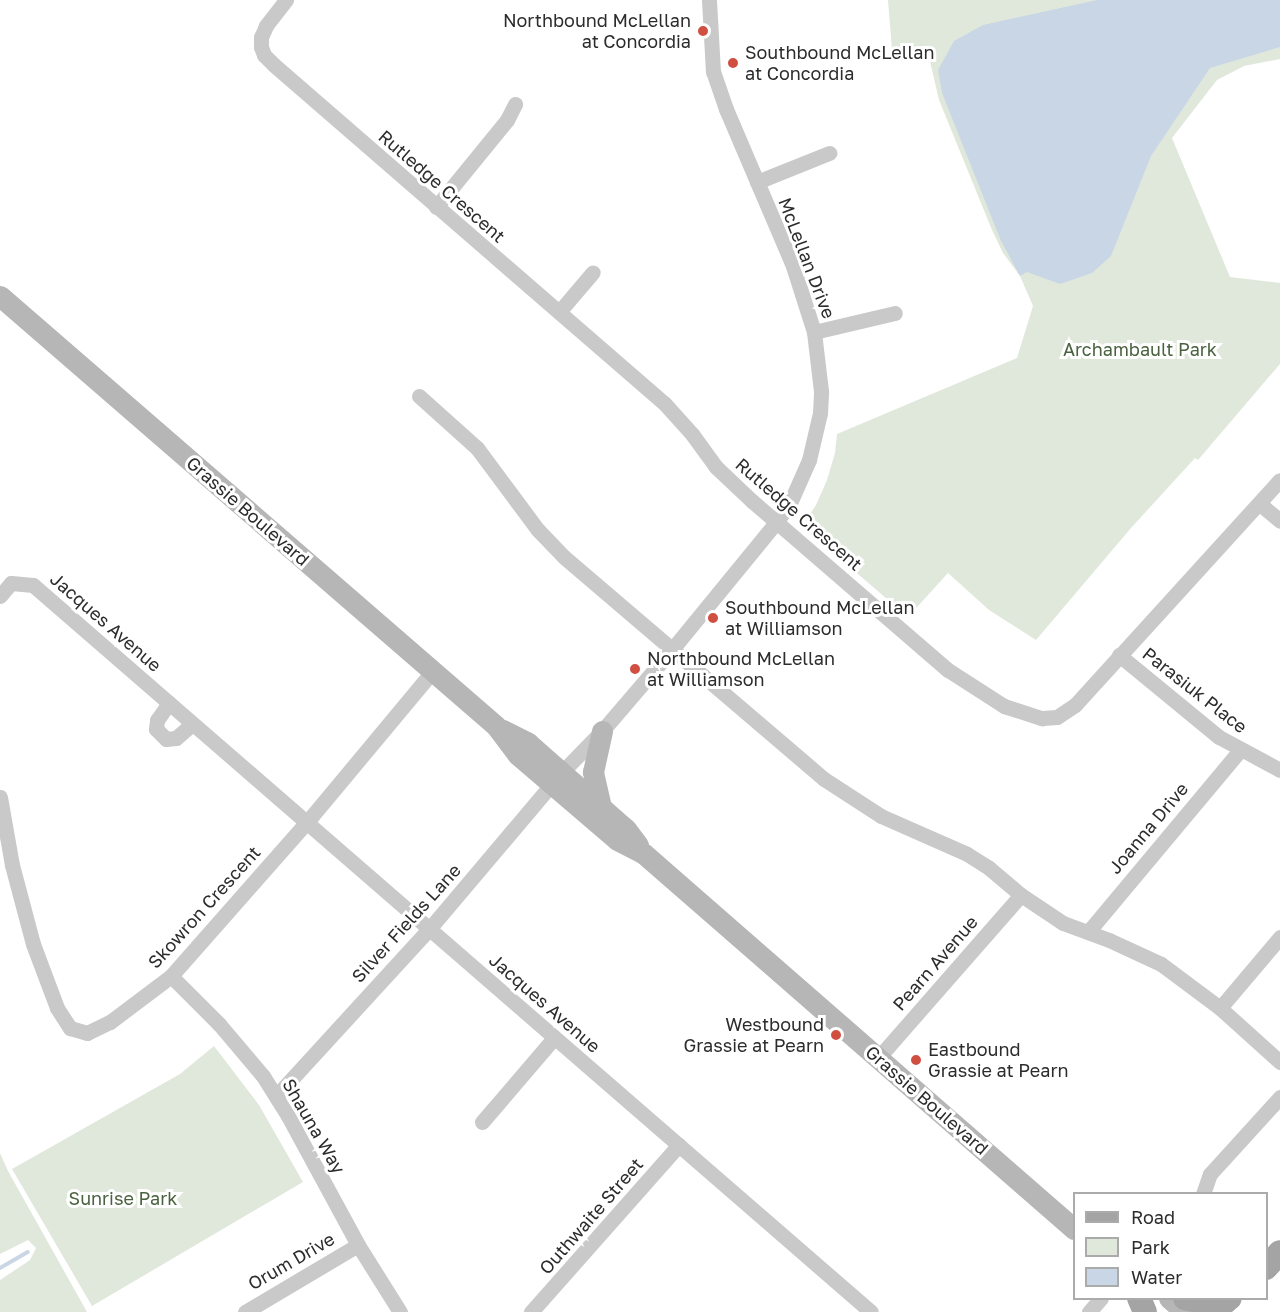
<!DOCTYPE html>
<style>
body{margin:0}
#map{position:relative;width:1280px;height:1312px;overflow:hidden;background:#fff;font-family:"Golos Text",sans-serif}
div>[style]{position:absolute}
.green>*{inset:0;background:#e0e8db}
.water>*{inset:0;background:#c9d6e6}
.stream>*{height:4px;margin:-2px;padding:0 2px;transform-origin:2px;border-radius:2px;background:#c9d6e6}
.street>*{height:15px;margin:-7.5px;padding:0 7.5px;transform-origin:7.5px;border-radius:7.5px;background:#c9c9c9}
.secondary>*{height:21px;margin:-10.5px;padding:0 10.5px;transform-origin:10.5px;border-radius:10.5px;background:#b6b6b6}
.primary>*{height:24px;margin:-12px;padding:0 12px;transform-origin:12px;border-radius:12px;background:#a4a4a4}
.dots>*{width:16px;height:16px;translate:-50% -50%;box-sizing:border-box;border:3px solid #fff;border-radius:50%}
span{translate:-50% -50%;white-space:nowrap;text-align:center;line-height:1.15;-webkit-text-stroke:6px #fff;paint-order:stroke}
.poi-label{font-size:18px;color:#2c2c2c}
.right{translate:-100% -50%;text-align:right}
.left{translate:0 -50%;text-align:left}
.street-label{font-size:18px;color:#2c2c2c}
.park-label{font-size:18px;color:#4a623f}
.legend{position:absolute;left:1073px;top:1192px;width:195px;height:108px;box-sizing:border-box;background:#fff;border:2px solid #ababab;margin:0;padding:8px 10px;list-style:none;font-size:18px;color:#2c2c2c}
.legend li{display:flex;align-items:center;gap:12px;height:30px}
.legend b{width:30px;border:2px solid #ababab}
</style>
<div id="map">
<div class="green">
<i style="clip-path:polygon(888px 0,1280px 0,1280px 59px,1244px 66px,1217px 80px,1172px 138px,1230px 277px,1280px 283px,1280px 364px,1198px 460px,1195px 458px,1131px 528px,1036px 640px,989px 610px,948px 573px,908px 617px,802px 526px,816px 505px,827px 480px,835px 453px,837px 434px,1017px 358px,1033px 306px,1020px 276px,1003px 253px,992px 230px,939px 100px,929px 57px,893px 62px)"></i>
<i style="clip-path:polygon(214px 1046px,259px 1105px,303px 1182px,92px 1306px,12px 1169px,180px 1074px)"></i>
<i style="clip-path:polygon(0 1153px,8px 1171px,87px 1312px,0 1312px,0 1280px,30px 1260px,36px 1248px,28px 1240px,0 1254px)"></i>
</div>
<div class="water">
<i style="clip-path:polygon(1097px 0,1280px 0,1280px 47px,1210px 68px,1151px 156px,1111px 256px,1092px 273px,1060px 284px,1027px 272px,1020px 276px,1001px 241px,942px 93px,938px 70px,954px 41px,983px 25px)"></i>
</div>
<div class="stream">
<i style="left:0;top:1268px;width:32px;rotate:-30deg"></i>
</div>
<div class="street">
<i style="left:286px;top:0;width:33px;rotate:128deg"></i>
<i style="left:266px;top:26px;width:12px;rotate:114deg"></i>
<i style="left:261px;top:37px;width:10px;rotate:90deg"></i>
<i style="left:261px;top:47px;width:9px;rotate:69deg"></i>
<i style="left:264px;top:55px;width:14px;rotate:45deg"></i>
<i style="left:274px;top:65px;width:517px;rotate:40.93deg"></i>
<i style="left:665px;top:404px;width:40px;rotate:48deg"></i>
<i style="left:692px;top:434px;width:41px;rotate:54deg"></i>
<i style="left:716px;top:467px;width:50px;rotate:43.4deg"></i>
<i style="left:752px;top:501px;width:259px;rotate:40.8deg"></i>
<i style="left:948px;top:670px;width:67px;rotate:32.7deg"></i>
<i style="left:1004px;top:706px;width:40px;rotate:18deg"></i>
<i style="left:1042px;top:718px;width:15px;rotate:-4deg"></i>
<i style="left:1057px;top:717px;width:22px;rotate:-34deg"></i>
<i style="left:1075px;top:705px;width:304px;rotate:-47.7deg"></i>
<i style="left:757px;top:182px;width:78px;rotate:-21.9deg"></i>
<i style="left:436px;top:207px;width:112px;rotate:-50.8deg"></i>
<i style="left:507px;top:120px;width:18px;rotate:-63deg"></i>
<i style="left:559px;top:312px;width:52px;rotate:-49.6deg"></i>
<i style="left:814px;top:332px;width:83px;rotate:-13.2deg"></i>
<i style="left:419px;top:396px;width:78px;rotate:41.9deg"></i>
<i style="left:477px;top:448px;width:102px;rotate:53.4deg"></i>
<i style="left:538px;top:530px;width:37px;rotate:46deg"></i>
<i style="left:564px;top:557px;width:342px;rotate:40.5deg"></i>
<i style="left:824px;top:779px;width:68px;rotate:33deg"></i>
<i style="left:881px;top:816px;width:94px;rotate:23.8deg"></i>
<i style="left:967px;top:854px;width:26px;rotate:32deg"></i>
<i style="left:989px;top:868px;width:42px;rotate:40.2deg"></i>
<i style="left:1021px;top:895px;width:50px;rotate:33.7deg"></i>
<i style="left:1063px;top:923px;width:49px;rotate:20.3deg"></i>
<i style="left:1109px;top:940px;width:57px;rotate:24.8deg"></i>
<i style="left:1161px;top:964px;width:74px;rotate:36.7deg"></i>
<i style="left:1220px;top:1008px;width:81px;rotate:42deg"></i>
<i style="left:1260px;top:504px;width:26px;rotate:40deg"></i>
<i style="left:0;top:596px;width:17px;rotate:-50deg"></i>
<i style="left:11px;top:583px;width:22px;rotate:5deg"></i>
<i style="left:33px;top:585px;width:1109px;rotate:40.94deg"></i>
<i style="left:1119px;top:655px;width:129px;rotate:39.4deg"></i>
<i style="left:1219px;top:737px;width:69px;rotate:28.4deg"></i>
<i style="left:169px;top:703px;width:21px;rotate:125deg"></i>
<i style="left:157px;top:720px;width:9px;rotate:96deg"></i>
<i style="left:156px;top:729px;width:14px;rotate:45deg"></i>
<i style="left:166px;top:739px;width:10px;rotate:-6deg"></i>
<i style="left:176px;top:738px;width:21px;rotate:-41deg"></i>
<i style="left:0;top:797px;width:69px;rotate:80deg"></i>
<i style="left:12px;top:865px;width:82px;rotate:75.1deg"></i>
<i style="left:33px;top:944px;width:68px;rotate:69.4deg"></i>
<i style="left:57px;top:1008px;width:24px;rotate:57deg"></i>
<i style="left:70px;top:1028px;width:18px;rotate:16deg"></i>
<i style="left:87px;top:1033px;width:25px;rotate:-26deg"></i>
<i style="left:110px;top:1022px;width:76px;rotate:-37deg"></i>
<i style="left:171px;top:976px;width:205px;rotate:-48.6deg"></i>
<i style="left:307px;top:822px;width:197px;rotate:-50.2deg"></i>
<i style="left:1088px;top:932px;width:237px;rotate:-50.1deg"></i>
<i style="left:171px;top:976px;width:68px;rotate:45deg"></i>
<i style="left:219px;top:1024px;width:68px;rotate:49.8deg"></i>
<i style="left:263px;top:1076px;width:47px;rotate:58deg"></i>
<i style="left:288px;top:1116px;width:147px;rotate:61.5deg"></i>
<i style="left:358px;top:1245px;width:79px;rotate:57.9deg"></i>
<i style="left:1220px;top:1008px;width:93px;rotate:-49.8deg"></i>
<i style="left:879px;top:1057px;width:215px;rotate:-48.8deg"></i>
<i style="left:276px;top:1096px;width:228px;rotate:-47.5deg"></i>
<i style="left:430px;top:928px;width:203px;rotate:-49.8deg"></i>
<i style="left:561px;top:773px;width:59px;rotate:-45.7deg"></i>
<i style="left:602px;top:731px;width:111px;rotate:-49.4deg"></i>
<i style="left:674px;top:647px;width:163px;rotate:-50.7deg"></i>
<i style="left:777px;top:521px;width:22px;rotate:-54deg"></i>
<i style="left:790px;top:503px;width:47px;rotate:-66.2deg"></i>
<i style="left:809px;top:460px;width:48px;rotate:-76.8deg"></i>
<i style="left:820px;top:413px;width:22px;rotate:-87deg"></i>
<i style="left:821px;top:391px;width:59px;rotate:-96.8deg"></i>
<i style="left:814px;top:332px;width:69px;rotate:-107.7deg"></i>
<i style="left:793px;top:266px;width:171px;rotate:-113.1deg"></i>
<i style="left:726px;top:109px;width:39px;rotate:-109deg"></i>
<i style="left:713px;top:72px;width:72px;rotate:-93.2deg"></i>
<i style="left:482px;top:1122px;width:111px;rotate:-49.4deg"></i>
<i style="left:1203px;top:1194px;width:21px;rotate:-71deg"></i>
<i style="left:1210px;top:1174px;width:104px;rotate:-47.7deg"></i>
<i style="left:245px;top:1312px;width:131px;rotate:-30.7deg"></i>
<i style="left:531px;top:1312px;width:223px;rotate:-48.5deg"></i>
<i style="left:1089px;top:1312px;width:18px;rotate:-49deg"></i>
</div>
<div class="secondary">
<i style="left:0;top:296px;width:656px;rotate:40.92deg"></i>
<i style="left:496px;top:726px;width:36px;rotate:53deg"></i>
<i style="left:518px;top:755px;width:130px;rotate:40.6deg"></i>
<i style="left:617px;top:840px;width:29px;rotate:27deg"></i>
<i style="left:643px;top:853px;width:572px;rotate:41.1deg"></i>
<i style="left:503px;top:730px;width:28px;rotate:27deg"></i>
<i style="left:528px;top:743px;width:130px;rotate:41.3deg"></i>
<i style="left:626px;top:829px;width:20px;rotate:53deg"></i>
<i style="left:601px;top:807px;width:36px;rotate:-103deg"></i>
<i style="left:593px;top:772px;width:42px;rotate:-77.6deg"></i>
<i style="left:1169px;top:1298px;width:21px;rotate:41deg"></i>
</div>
<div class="primary">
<i style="left:1266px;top:1268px;width:21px;rotate:-49deg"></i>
<i style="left:1139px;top:1298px;width:15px;rotate:67deg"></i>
<i style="left:1185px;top:1298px;width:25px;rotate:14deg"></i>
<i style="left:1209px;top:1304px;width:16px;rotate:-7deg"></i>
<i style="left:1225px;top:1302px;width:6px;rotate:-39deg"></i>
</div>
<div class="dots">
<i style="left:703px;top:31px;background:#d04f41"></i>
<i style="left:733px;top:63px;background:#d04f41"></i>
<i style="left:713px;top:618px;background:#d04f41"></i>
<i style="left:635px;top:669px;background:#d04f41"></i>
<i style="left:836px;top:1035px;background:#d04f41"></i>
<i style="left:916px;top:1060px;background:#d04f41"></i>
</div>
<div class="poi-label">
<span class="right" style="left:691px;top:31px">Northbound McLellan<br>at Concordia</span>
<span class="left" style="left:745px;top:63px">Southbound McLellan<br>at Concordia</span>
<span class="left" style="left:725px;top:618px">Southbound McLellan<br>at Williamson</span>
<span class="left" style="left:647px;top:669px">Northbound McLellan<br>at Williamson</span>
<span class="right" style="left:824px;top:1035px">Westbound<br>Grassie at Pearn</span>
<span class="left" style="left:928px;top:1060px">Eastbound<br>Grassie at Pearn</span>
</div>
<div class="street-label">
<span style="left:442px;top:186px;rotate:41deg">Rutledge Crescent</span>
<span style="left:807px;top:258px;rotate:69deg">McLellan Drive</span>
<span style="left:248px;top:511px;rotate:41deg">Grassie Boulevard</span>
<span style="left:799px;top:514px;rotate:41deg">Rutledge Crescent</span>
<span style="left:106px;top:622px;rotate:41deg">Jacques Avenue</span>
<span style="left:1195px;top:690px;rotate:38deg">Parasiuk Place</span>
<span style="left:1148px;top:828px;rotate:-50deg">Joanna Drive</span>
<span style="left:204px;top:907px;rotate:-48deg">Skowron Crescent</span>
<span style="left:406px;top:923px;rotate:-48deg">Silver Fields Lane</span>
<span style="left:935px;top:963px;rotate:-49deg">Pearn Avenue</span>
<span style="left:545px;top:1003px;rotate:41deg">Jacques Avenue</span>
<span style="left:927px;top:1100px;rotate:41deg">Grassie Boulevard</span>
<span style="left:314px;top:1126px;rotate:60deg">Shauna Way</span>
<span style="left:591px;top:1216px;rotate:-49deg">Outhwaite Street</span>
<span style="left:291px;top:1261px;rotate:-30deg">Orum Drive</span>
</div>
<div class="park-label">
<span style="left:1140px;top:349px">Archambault Park</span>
<span style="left:123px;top:1198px">Sunrise Park</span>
</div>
<ul class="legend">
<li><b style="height:8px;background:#a4a4a4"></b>Road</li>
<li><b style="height:16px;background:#e0e8db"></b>Park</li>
<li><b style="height:16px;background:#c9d6e6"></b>Water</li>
</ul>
</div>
